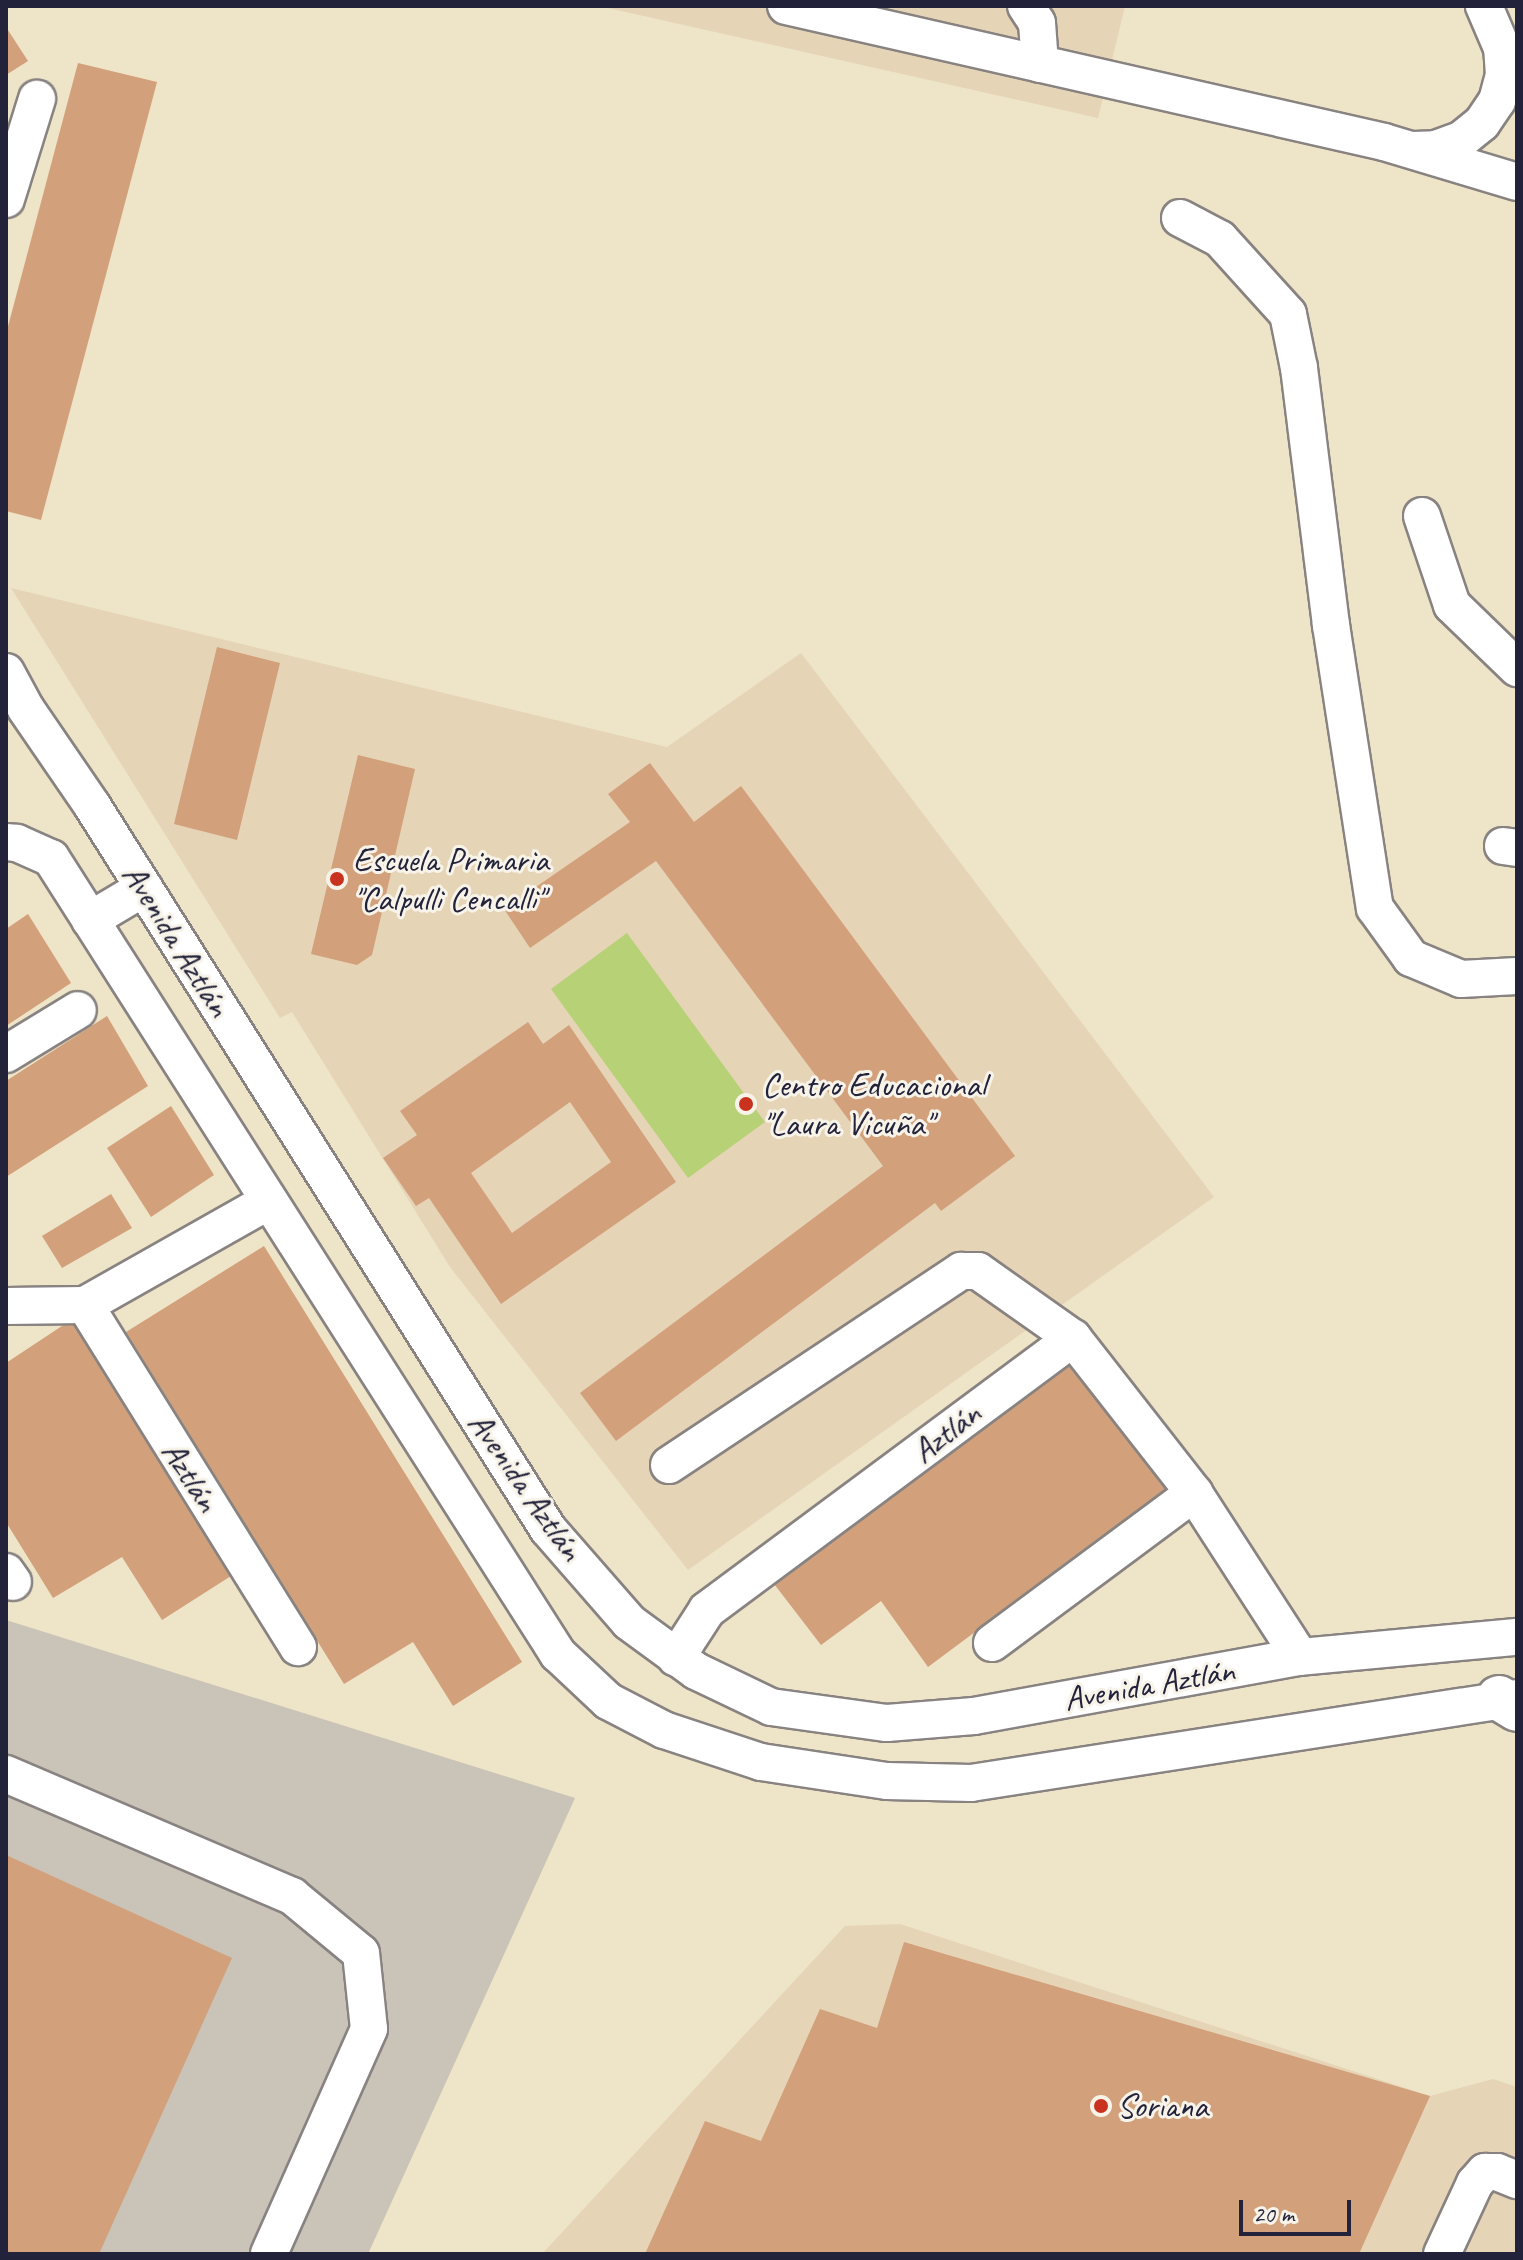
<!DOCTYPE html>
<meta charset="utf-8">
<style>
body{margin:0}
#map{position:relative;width:1523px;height:2260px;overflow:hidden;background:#eee4c7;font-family:Caveat,sans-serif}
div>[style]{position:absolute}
.built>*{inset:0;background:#e6d4b7}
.industrial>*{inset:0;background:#cac3b8}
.green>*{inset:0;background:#b7d176}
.building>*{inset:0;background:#d2a07b}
.roads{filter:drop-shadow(2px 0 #888381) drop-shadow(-2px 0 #888381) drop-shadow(0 2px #888381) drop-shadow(0 -2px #888381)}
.minor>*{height:36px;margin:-18px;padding:0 18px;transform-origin:18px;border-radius:18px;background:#fff}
.major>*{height:44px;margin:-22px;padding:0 22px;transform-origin:22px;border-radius:22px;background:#fff}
.dots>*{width:22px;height:22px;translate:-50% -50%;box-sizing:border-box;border:4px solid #f7f3e8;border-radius:50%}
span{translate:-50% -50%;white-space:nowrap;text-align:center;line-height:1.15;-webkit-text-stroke:6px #f7f3e8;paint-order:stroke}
.poi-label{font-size:34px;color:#22223b}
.left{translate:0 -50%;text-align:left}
.street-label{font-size:34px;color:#22223b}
.frame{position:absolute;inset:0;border:8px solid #22223b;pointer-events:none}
.scale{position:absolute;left:1239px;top:2200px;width:112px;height:36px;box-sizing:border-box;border:4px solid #22223b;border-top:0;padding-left:10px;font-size:24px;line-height:28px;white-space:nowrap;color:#22223b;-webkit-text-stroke:6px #f7f3e8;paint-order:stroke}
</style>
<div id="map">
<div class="built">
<i style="clip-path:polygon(599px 6px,1125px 6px,1098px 118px)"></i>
<i style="clip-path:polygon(11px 588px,667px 747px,801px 653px,1214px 1197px,688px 1570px,450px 1267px,292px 1012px,280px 1018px)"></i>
<i style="clip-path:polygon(900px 1924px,1430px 2096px,1493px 2079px,1517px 2087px,1517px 2254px,542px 2254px,845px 1926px)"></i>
</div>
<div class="industrial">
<i style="clip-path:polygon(6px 1620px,575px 1798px,368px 2254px,6px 2254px)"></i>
</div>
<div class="green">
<i style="clip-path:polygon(627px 933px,765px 1122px,688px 1178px,551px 989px)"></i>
</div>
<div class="building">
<i style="clip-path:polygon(6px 27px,28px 61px,6px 75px)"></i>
<i style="clip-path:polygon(78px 63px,157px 82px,41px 520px,6px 511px,6px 334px)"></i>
<i style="clip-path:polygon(217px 647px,280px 663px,237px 840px,174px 824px)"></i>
<i style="clip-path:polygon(358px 755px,415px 769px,372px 955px,357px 965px,311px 954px)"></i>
<i style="clip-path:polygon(650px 763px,694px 822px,741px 786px,1015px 1156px,941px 1211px,935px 1203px,616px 1441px,580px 1393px,883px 1166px,656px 861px,530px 948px,504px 909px,630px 822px,608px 794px)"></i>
<i style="clip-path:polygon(28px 914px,71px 983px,6px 1026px,6px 929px)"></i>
<i style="clip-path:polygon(107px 1016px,148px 1086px,6px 1177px,6px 1081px)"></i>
<i style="clip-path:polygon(evenodd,528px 1022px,543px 1044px,569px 1025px,676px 1182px,501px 1304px,429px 1198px,416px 1206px,383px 1158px,417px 1135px,400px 1111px,528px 1022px,570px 1102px,611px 1162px,512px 1233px,471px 1173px,570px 1102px)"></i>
<i style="clip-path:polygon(171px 1106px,214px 1175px,151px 1217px,107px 1148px)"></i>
<i style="clip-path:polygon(111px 1194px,132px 1228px,62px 1268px,42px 1236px)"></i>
<i style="clip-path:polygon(264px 1246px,522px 1662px,453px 1706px,413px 1642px,344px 1684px,126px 1332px)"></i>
<i style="clip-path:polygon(71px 1320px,231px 1576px,162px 1620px,122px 1557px,53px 1598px,6px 1522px,6px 1363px)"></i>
<i style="clip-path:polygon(1072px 1356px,1168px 1488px,928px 1667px,881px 1601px,821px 1645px,771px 1580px)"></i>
<i style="clip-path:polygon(6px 1855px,232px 1958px,99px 2254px,6px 2254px)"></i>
<i style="clip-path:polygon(904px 1942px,1430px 2096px,1359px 2254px,645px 2254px,705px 2121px,761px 2141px,820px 2009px,877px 2028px)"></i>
</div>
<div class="roads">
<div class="minor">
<i style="left:786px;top:6px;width:613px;rotate:12.81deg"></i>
<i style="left:1384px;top:142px;width:139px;rotate:16.7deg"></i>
<i style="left:1026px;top:6px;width:20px;rotate:57deg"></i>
<i style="left:1037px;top:23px;width:41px;rotate:85.8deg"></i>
<i style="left:1413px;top:150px;width:23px;rotate:-2deg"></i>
<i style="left:1436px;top:149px;width:27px;rotate:-20deg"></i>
<i style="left:1461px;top:140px;width:27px;rotate:-39deg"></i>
<i style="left:1482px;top:123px;width:27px;rotate:-56deg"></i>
<i style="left:1497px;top:101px;width:27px;rotate:-75deg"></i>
<i style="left:1504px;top:75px;width:27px;rotate:-94deg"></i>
<i style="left:1502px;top:48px;width:46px;rotate:-113.2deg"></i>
<i style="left:6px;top:199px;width:105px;rotate:-72.8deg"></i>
<i style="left:1180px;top:218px;width:45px;rotate:27.7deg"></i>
<i style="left:1220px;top:239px;width:101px;rotate:47.8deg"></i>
<i style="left:1288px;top:314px;width:55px;rotate:78.5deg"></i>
<i style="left:1299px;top:368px;width:259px;rotate:82.9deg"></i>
<i style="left:1331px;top:625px;width:286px;rotate:81.2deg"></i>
<i style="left:1375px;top:908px;width:62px;rotate:54.2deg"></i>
<i style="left:1411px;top:958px;width:54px;rotate:22.8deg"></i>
<i style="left:1461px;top:979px;width:56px;rotate:-3.1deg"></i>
<i style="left:1422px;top:516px;width:94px;rotate:71.4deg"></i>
<i style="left:1452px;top:605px;width:91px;rotate:44.1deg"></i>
<i style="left:6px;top:672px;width:42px;rotate:61.6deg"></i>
<i style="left:26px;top:709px;width:119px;rotate:55.6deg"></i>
<i style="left:93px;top:807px;width:853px;rotate:57.78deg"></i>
<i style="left:548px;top:1529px;width:123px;rotate:48.9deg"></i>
<i style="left:629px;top:1622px;width:83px;rotate:36.2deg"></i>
<i style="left:696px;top:1671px;width:83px;rotate:25.6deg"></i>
<i style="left:771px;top:1707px;width:117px;rotate:7.9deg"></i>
<i style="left:887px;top:1723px;width:87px;rotate:-4.6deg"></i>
<i style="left:974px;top:1716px;width:331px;rotate:-10.3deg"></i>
<i style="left:1300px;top:1657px;width:218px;rotate:-5.3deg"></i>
<i style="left:6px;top:842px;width:11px;rotate:5deg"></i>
<i style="left:17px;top:843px;width:37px;rotate:24deg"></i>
<i style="left:51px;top:858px;width:944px;rotate:57.51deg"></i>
<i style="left:558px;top:1654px;width:69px;rotate:43.2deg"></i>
<i style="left:608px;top:1701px;width:63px;rotate:27.4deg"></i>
<i style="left:664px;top:1730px;width:102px;rotate:18.3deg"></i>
<i style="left:761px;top:1762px;width:127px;rotate:8.6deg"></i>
<i style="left:887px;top:1781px;width:84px;rotate:1.4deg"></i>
<i style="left:971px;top:1783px;width:553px;rotate:-8.85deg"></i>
<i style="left:1503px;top:846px;width:14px;rotate:8deg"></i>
<i style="left:90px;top:920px;width:63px;rotate:-30.7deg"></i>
<i style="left:6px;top:1054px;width:84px;rotate:-31.4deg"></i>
<i style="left:85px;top:1305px;width:403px;rotate:58.1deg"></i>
<i style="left:6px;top:1306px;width:79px;rotate:-0.7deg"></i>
<i style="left:85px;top:1305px;width:211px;rotate:-29.5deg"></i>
<i style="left:669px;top:1465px;width:351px;rotate:-33.6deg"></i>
<i style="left:961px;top:1271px;width:17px"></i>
<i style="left:978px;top:1271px;width:116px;rotate:35.2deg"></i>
<i style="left:1073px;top:1338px;width:197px;rotate:52deg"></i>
<i style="left:1194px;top:1493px;width:195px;rotate:57.1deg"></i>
<i style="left:6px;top:1572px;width:12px;rotate:55deg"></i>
<i style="left:992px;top:1643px;width:252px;rotate:-36.6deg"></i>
<i style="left:676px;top:1658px;width:57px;rotate:-57.1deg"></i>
<i style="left:707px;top:1610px;width:456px;rotate:-36.6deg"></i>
<i style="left:6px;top:1774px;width:311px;rotate:23.1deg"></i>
<i style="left:292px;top:1896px;width:89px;rotate:39.6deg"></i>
<i style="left:361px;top:1953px;width:76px;rotate:84deg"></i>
<i style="left:369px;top:2029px;width:246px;rotate:114deg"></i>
<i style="left:1442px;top:2254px;width:78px;rotate:-65.1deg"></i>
<i style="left:1475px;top:2183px;width:15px;rotate:-48deg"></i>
<i style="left:1485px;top:2172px;width:12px"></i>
<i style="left:1497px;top:2172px;width:22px;rotate:22deg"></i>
</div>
<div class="major">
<i style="left:1499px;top:1698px;width:21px;rotate:31deg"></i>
</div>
</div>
<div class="dots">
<i style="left:337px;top:879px;background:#c8321e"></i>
<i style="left:746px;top:1104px;background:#c8321e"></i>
<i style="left:1101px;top:2106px;background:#c8321e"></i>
</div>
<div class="poi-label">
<span class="left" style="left:353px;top:879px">Escuela Primaria<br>"Calpulli Cencalli"</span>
<span class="left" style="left:762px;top:1104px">Centro Educacional<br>"Laura Vicuña"</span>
<span class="left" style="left:1117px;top:2106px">Soriana</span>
</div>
<div class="street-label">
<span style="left:177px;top:940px;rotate:58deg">Avenida Aztlán</span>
<span style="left:946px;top:1432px;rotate:-37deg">Aztlán</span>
<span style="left:191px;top:1476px;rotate:58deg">Aztlán</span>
<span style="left:526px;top:1486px;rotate:55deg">Avenida Aztlán</span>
<span style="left:1149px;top:1684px;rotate:-10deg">Avenida Aztlán</span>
</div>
<div class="frame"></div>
<div class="scale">20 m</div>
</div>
